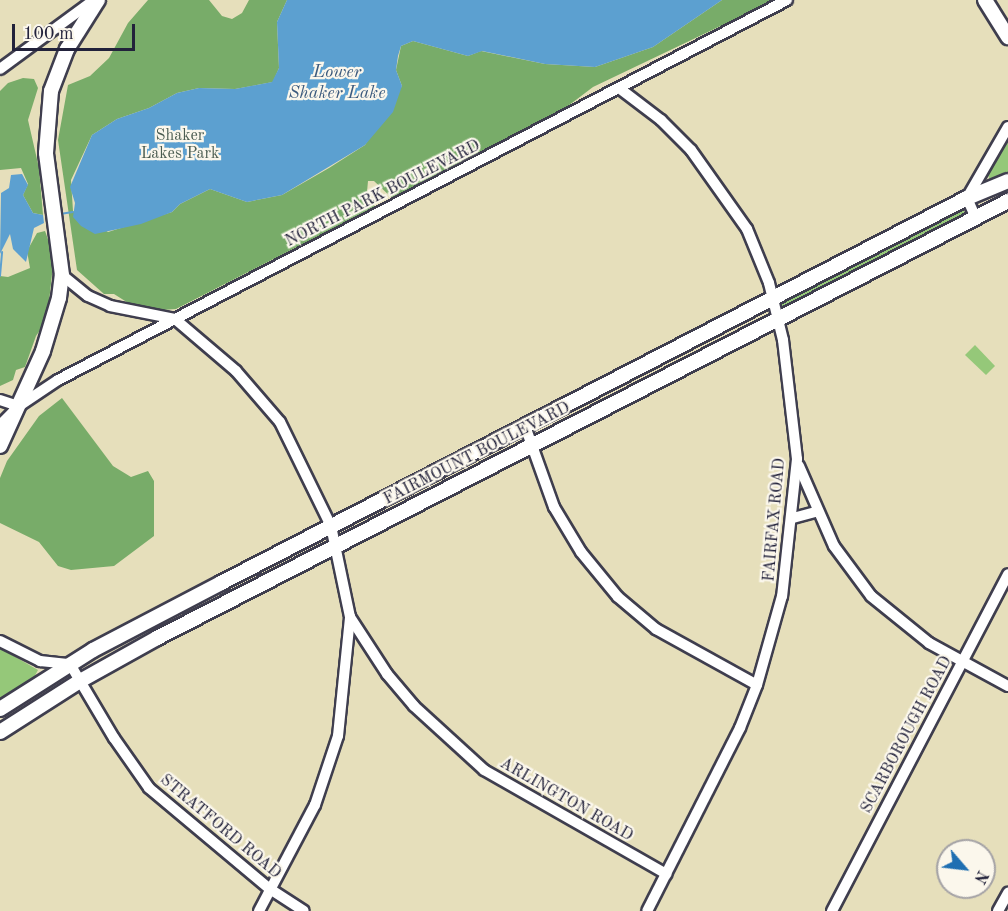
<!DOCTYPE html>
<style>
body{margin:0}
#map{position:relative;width:1008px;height:911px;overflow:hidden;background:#e6dfbb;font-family:"Old Standard TT",serif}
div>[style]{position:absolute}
.green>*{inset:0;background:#95c879}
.forest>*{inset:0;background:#78ac69}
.water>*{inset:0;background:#5ca0d0}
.stream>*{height:2px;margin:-1px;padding:0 1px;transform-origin:1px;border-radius:1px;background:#5ca0d0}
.roads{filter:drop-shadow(2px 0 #3f3e4e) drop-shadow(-2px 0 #3f3e4e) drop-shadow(0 2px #3f3e4e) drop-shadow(0 -2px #3f3e4e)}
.minor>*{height:10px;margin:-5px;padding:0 5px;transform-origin:5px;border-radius:5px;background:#fff}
.major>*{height:14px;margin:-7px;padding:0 7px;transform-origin:7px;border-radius:7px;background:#fff}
span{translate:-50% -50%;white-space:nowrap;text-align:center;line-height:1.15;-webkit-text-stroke:4.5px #fbf7ec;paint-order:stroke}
.park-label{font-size:16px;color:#4a5c51}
.street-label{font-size:16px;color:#22223b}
.water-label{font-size:18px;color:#3c5b7e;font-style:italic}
.north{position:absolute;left:936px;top:839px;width:60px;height:60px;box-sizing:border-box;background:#fbf7ec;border:2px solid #a4a2a5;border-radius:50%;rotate:118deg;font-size:16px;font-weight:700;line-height:24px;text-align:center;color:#22223b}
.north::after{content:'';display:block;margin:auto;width:21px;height:27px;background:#1f6fb2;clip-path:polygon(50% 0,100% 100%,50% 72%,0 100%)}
.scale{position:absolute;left:12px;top:24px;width:123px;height:27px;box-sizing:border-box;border:3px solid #22223b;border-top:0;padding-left:8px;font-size:18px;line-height:21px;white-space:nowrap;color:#22223b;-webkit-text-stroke:4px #fbf7ec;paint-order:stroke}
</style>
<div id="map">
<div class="green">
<i style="clip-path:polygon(1008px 136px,1008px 176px,990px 180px,987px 173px)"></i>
<i style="clip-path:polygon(956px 207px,965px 212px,962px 217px,783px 309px,778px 308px,780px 300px)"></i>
<i style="clip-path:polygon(975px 345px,995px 366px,986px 375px,965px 355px)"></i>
<i style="clip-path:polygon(0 648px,38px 670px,31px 683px,0 703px)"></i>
</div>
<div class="forest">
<i style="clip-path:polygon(148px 0,209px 0,222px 16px,232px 19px,242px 13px,249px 0,287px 0,277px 22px,279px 68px,273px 82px,235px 89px,199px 88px,177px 93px,149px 108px,117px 119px,92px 135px,71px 180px,73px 211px,108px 232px,172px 212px,180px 204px,210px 189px,247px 202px,282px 195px,329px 168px,365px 145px,402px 86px,396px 70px,401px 46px,413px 41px,468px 56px,481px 51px,545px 64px,595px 67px,653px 47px,722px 0,775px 0,593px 87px,564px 109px,392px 198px,374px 181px,368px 181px,367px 192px,375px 207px,176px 309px,162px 310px,133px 306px,114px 294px,104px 294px,77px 270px,58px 140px,68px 85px,90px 76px,109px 58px,128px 23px)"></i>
<i style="clip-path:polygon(23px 78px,34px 79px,38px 88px,28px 120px,39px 168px,43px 215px,33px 213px,23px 195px,28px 184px,21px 168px,0 170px,0 91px,8px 83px)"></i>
<i style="clip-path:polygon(45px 231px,54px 256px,47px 320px,36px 336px,25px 367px,16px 370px,13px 380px,0 386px,0 276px,8px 277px,30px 268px,27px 251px,37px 233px)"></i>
<i style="clip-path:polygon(62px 398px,113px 466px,131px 477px,148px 471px,154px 481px,154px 536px,114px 566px,71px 570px,58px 566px,39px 542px,0 523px,0 478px,7px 461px,39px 416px)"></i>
</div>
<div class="water">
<i style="clip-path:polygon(287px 0,722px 0,653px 47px,595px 67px,545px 64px,482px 51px,468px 56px,413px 41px,401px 46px,398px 56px,396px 70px,402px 86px,393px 112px,365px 145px,282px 195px,247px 202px,210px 189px,180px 204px,172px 212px,141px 224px,95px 234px,81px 226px,73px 217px,75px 203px,70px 187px,92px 135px,117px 119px,149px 108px,177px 93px,199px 88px,235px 89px,272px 82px,279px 68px,277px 22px)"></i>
<i style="clip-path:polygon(22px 174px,28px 185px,23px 195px,33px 213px,43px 215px,44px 223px,34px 228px,26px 262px,13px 249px,10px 234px,0 254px,1px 193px,9px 188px,11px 175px)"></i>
</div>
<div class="stream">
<i style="left:60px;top:214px;width:13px;rotate:-9deg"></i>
<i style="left:0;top:276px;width:24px;rotate:-85deg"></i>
</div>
<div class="roads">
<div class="minor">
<i style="left:0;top:69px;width:117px;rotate:-36.3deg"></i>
<i style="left:619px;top:88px;width:53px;rotate:37.3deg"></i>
<i style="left:661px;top:120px;width:42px;rotate:45deg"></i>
<i style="left:691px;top:150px;width:97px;rotate:54.7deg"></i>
<i style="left:747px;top:229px;width:58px;rotate:67.8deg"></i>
<i style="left:769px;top:283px;width:59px;rotate:76.2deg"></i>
<i style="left:783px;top:340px;width:120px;rotate:83.3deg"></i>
<i style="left:797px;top:459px;width:138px;rotate:96.2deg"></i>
<i style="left:782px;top:596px;width:92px;rotate:105.7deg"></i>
<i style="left:757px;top:685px;width:46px;rotate:111.6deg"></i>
<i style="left:740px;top:728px;width:205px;rotate:116.9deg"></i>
<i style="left:975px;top:216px;width:20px;rotate:-114deg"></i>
<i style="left:967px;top:198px;width:82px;rotate:-60deg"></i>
<i style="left:62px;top:275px;width:33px;rotate:39deg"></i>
<i style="left:88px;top:296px;width:24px;rotate:24deg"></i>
<i style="left:110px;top:306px;width:66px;rotate:11.3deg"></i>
<i style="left:175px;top:319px;width:80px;rotate:40.4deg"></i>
<i style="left:236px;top:371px;width:67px;rotate:49.2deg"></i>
<i style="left:280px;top:422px;width:116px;rotate:63.9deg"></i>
<i style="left:331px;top:526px;width:93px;rotate:78.2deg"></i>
<i style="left:350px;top:617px;width:68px;rotate:57deg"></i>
<i style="left:387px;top:674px;width:42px;rotate:49.8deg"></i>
<i style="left:414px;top:706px;width:95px;rotate:42.4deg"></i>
<i style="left:484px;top:770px;width:210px;rotate:29.7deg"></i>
<i style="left:0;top:400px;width:20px;rotate:18deg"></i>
<i style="left:0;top:425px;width:27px;rotate:-45deg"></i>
<i style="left:19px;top:406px;width:47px;rotate:-33.7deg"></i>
<i style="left:58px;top:380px;width:822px;rotate:-27.53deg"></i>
<i style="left:525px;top:426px;width:86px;rotate:70.3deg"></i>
<i style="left:554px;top:507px;width:52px;rotate:59deg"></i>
<i style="left:581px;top:552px;width:58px;rotate:50.6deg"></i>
<i style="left:618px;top:597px;width:50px;rotate:40.1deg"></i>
<i style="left:656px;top:629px;width:115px;rotate:29deg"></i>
<i style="left:799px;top:466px;width:87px;rotate:66.4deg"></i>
<i style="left:834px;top:546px;width:62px;rotate:53.5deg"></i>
<i style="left:871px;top:596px;width:75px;rotate:39deg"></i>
<i style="left:929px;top:643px;width:90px;rotate:28.6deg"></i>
<i style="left:793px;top:518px;width:24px;rotate:-15deg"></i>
<i style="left:0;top:641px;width:45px;rotate:26.6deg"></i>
<i style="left:40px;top:661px;width:30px;rotate:6deg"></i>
<i style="left:70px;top:664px;width:86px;rotate:59.3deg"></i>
<i style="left:114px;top:738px;width:61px;rotate:55deg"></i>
<i style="left:149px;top:788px;width:158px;rotate:39.9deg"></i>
<i style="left:270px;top:889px;width:40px;rotate:32.9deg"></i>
<i style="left:259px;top:911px;width:120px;rotate:-62.2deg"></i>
<i style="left:315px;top:805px;width:73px;rotate:-71.6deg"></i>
<i style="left:338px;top:736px;width:120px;rotate:-84.2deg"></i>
<i style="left:832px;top:911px;width:380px;rotate:-62.4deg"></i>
<i style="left:998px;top:911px;width:21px;rotate:-61deg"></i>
</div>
<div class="major">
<i style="left:985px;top:0;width:44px;rotate:58.1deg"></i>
<i style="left:0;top:446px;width:104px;rotate:-65.6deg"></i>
<i style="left:43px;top:351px;width:55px;rotate:-73.2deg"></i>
<i style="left:59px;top:298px;width:23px;rotate:-83deg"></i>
<i style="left:62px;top:275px;width:123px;rotate:-97.5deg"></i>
<i style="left:46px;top:153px;width:62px;rotate:-85.4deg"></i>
<i style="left:51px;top:91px;width:45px;rotate:-69.1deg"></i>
<i style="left:67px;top:49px;width:58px;rotate:-57.7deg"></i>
<i style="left:0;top:709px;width:110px;rotate:-32.4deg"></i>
<i style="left:93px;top:650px;width:144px;rotate:-27.6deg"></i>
<i style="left:221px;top:583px;width:839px;rotate:-27.3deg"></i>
<i style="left:967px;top:198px;width:44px;rotate:-22.5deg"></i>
<i style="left:0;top:732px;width:95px;rotate:-32.5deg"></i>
<i style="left:80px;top:681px;width:88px;rotate:-29.2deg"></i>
<i style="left:157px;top:638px;width:957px;rotate:-27.18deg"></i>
</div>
</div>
<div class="park-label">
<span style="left:180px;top:145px">Shaker<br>Lakes Park</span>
</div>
<div class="street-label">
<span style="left:383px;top:194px;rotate:-27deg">NORTH PARK BOULEVARD</span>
<span style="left:477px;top:454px;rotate:-27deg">FAIRMOUNT BOULEVARD</span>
<span style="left:775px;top:520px;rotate:-85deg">FAIRFAX ROAD</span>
<span style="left:907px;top:735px;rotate:-62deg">SCARBOROUGH ROAD</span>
<span style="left:566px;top:800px;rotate:30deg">ARLINGTON ROAD</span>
<span style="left:220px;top:827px;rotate:40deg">STRATFORD ROAD</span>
</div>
<div class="water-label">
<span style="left:337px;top:83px">Lower<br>Shaker Lake</span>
</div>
<div class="north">N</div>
<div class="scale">100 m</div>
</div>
